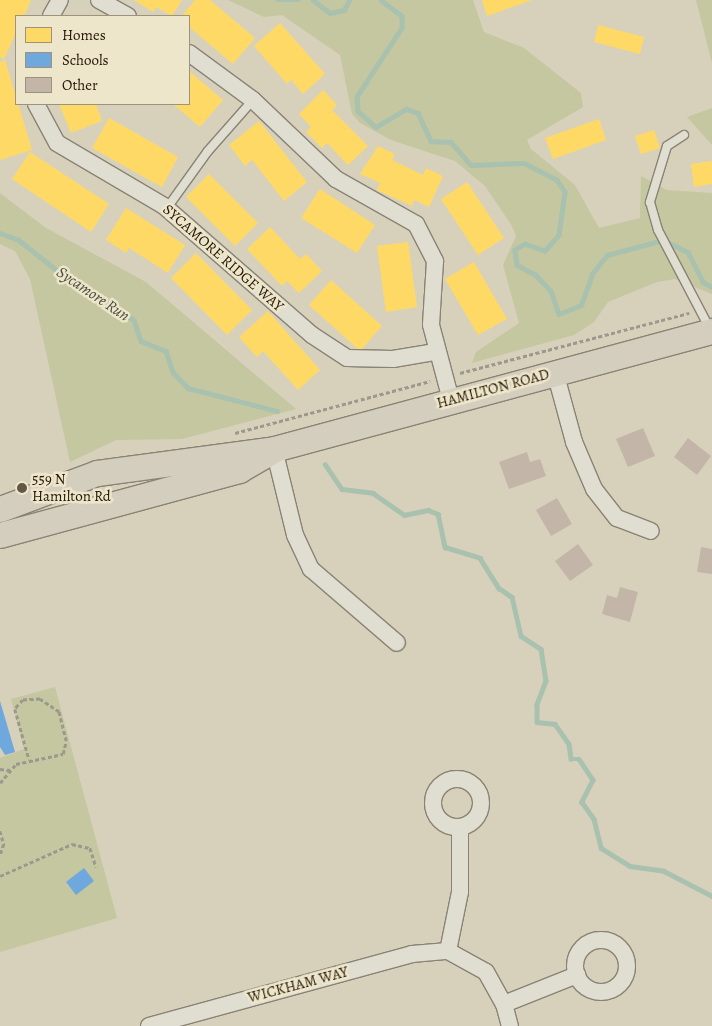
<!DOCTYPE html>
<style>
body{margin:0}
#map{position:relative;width:712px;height:1026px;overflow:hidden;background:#d7d1bb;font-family:Alegreya,serif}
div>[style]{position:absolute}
.green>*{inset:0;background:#c4c7a0}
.homes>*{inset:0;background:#ffd966}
.schools>*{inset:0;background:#6fa8dc}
.stream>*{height:4.5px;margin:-2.25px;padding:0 2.25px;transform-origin:2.25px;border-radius:2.25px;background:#a9c1af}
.building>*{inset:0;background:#c3b5a8}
.path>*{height:2.5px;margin-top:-1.25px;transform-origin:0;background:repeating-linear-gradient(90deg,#9c988e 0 4px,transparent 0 6.5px)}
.roads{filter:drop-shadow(1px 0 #898375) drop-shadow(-1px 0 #898375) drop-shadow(0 1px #898375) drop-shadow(0 -1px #898375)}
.lane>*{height:8px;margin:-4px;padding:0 4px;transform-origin:4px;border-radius:4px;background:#e0ddd1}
.street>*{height:16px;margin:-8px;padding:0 8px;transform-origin:8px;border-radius:8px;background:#e0ddd1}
.street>.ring{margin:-8px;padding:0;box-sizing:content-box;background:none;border:16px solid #e0ddd1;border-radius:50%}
.primary>*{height:25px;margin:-12.5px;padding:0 12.5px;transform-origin:12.5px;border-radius:12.5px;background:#d4cebe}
.dots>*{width:14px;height:14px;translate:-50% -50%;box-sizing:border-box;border:2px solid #ede6ca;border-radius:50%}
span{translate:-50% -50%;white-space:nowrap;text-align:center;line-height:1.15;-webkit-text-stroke:5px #ede6ca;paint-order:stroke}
.street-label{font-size:15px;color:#251505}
.poi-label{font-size:15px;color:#251505}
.left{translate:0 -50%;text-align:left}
.water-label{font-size:16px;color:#4c4f3f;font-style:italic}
.legend{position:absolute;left:15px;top:15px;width:175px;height:90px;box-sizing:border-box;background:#ede6ca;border:1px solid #9d927b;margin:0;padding:6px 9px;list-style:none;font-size:15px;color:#251505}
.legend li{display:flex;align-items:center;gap:10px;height:25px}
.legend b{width:25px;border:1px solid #9d927b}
</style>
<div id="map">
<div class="green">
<i style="clip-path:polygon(228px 0,473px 0,484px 32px,524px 48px,581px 93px,583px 107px,527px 140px,531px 149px,575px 185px,599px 228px,640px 218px,641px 176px,667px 190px,712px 193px,712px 294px,675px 279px,657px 282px,608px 302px,594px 322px,574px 335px,472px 363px,476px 352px,519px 323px,503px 265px,516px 236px,512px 226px,485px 186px,455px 161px,391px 140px,360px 123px,352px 114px,340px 55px,282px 15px,264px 17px)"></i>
<i style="clip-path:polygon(696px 0,712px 0,712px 63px)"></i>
<i style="clip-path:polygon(712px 108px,712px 145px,687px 117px)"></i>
<i style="clip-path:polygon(0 193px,46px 228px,146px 282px,296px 409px,182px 439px,116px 440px,70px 462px,30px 279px,15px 251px,0 244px)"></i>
<i style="clip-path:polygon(55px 687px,117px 918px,0 952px,0 758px,24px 749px,11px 699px)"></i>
</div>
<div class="homes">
<i style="clip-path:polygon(0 0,31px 0,24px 16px,16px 16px,16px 33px,4px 59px,0 57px)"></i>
<i style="clip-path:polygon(134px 0,182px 0,172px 16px,156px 7px,153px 12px)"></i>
<i style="clip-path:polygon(195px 0,210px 0,255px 38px,233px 64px,189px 27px,189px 16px,182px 16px)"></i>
<i style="clip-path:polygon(482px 0,532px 0,487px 16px)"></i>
<i style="clip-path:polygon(280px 23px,325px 74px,303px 94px,291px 80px,287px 84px,254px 46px)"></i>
<i style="clip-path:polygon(598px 25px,644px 37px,640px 54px,594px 42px)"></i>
<i style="clip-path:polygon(5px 60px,32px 150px,0 160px,0 62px)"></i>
<i style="clip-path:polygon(189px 71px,223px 100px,200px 127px,173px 104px,189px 104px)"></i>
<i style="clip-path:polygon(323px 90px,337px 105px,332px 110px,368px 146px,348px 165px,327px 143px,322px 148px,306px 132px,311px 127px,299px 114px)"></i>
<i style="clip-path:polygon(59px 104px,96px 104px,102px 121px,71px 133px)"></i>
<i style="clip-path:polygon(109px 118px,178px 157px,162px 187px,92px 148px)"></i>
<i style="clip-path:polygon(599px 119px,606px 140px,553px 159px,545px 138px)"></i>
<i style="clip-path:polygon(259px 121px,307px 182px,284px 201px,252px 160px,245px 166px,229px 145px)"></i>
<i style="clip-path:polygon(654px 130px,660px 148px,641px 154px,635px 136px)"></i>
<i style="clip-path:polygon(378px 146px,395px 154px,392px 160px,423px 175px,426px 168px,443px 176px,429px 207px,414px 200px,412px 206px,377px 190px,380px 183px,360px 174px)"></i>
<i style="clip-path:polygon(30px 152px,109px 204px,91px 232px,12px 179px)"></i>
<i style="clip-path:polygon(712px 161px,712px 184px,694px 187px,691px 164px)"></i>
<i style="clip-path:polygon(209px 174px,258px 223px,235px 246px,186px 197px)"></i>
<i style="clip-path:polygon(467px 182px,504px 238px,478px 255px,441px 199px)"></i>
<i style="clip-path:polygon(320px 189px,375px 225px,357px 253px,301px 218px)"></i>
<i style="clip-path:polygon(126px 208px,185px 245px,168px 273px,129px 248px,126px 253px,106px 240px)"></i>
<i style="clip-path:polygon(270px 227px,300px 259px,306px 254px,322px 271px,299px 293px,287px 281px,282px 286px,247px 249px)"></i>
<i style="clip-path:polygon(408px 242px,417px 307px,386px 312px,377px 246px)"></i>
<i style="clip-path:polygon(196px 253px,252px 310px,227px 335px,171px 278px)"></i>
<i style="clip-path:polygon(474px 262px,507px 319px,478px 335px,445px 279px)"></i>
<i style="clip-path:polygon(331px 280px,382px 326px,360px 351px,309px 305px)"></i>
<i style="clip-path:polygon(268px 311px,320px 370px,298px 390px,263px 351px,257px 357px,239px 337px)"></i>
</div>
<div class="schools">
<i style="clip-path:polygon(0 701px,15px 752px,5px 755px,0 747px)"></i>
<i style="clip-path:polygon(84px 868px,94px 881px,76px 895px,66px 882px)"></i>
</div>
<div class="stream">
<i style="left:277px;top:0;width:22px"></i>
<i style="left:313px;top:0;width:21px;rotate:37deg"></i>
<i style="left:330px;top:13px;width:14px;rotate:-12deg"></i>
<i style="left:344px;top:10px;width:11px;rotate:-63deg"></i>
<i style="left:381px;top:0;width:26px;rotate:37deg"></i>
<i style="left:402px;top:16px;width:12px;rotate:90deg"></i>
<i style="left:402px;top:28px;width:82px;rotate:123.1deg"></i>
<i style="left:357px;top:97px;width:14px;rotate:86deg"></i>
<i style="left:358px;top:111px;width:24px;rotate:42deg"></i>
<i style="left:376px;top:127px;width:35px;rotate:-31deg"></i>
<i style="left:406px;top:109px;width:13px;rotate:18deg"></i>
<i style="left:418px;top:113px;width:31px;rotate:65deg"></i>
<i style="left:431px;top:141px;width:20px;rotate:3deg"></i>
<i style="left:451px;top:142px;width:30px;rotate:49deg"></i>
<i style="left:471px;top:165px;width:53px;rotate:-2.2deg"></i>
<i style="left:524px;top:163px;width:37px;rotate:27deg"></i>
<i style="left:557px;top:180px;width:14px;rotate:56deg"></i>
<i style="left:565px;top:192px;width:43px;rotate:97.9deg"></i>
<i style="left:559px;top:235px;width:21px;rotate:131deg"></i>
<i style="left:545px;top:251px;width:21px;rotate:-161deg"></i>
<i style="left:525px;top:244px;width:12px;rotate:149deg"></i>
<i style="left:515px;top:250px;width:15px;rotate:82deg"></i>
<i style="left:517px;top:265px;width:21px;rotate:28deg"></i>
<i style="left:536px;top:275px;width:22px;rotate:47deg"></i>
<i style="left:551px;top:291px;width:24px;rotate:71deg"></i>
<i style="left:559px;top:314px;width:24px;rotate:-22deg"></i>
<i style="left:581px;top:305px;width:33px;rotate:-70deg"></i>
<i style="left:592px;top:274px;width:24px;rotate:-52deg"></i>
<i style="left:607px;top:255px;width:58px;rotate:-15deg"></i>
<i style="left:663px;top:240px;width:28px;rotate:26deg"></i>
<i style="left:688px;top:252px;width:34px;rotate:63deg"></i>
<i style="left:703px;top:282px;width:10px;rotate:29deg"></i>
<i style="left:0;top:233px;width:20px;rotate:20deg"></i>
<i style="left:19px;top:240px;width:51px;rotate:38.7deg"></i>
<i style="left:59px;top:272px;width:89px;rotate:32.6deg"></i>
<i style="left:134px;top:320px;width:22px;rotate:72deg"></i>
<i style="left:141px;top:341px;width:27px;rotate:22deg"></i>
<i style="left:166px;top:351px;width:22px;rotate:72deg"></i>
<i style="left:173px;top:372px;width:22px;rotate:47deg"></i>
<i style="left:188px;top:388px;width:92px;rotate:14.5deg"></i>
<i style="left:325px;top:464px;width:30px;rotate:56deg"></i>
<i style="left:342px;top:489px;width:31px;rotate:7deg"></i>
<i style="left:373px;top:493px;width:38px;rotate:35deg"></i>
<i style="left:404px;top:515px;width:25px;rotate:-12deg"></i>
<i style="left:428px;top:510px;width:11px;rotate:22deg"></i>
<i style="left:438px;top:514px;width:34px;rotate:78deg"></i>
<i style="left:445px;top:547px;width:37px;rotate:17deg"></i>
<i style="left:480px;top:558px;width:36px;rotate:58deg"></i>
<i style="left:499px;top:588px;width:16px;rotate:35deg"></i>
<i style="left:512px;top:597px;width:40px;rotate:77deg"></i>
<i style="left:521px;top:636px;width:24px;rotate:33deg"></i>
<i style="left:541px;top:649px;width:32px;rotate:81deg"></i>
<i style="left:546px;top:681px;width:25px;rotate:111deg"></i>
<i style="left:537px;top:704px;width:18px;rotate:90deg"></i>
<i style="left:537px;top:722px;width:18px;rotate:6deg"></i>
<i style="left:555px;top:724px;width:24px;rotate:55deg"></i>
<i style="left:569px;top:744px;width:15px;rotate:82deg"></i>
<i style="left:571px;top:759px;width:8px"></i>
<i style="left:579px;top:759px;width:25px;rotate:56deg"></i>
<i style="left:593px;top:780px;width:25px;rotate:117deg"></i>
<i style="left:582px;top:802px;width:21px;rotate:55deg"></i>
<i style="left:594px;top:819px;width:30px;rotate:76deg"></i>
<i style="left:601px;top:848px;width:34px;rotate:32deg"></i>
<i style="left:630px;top:866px;width:34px;rotate:8deg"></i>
<i style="left:664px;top:871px;width:54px;rotate:27.5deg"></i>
</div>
<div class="building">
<i style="clip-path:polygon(643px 428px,655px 456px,628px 467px,616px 439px)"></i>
<i style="clip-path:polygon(688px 438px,711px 456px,697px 475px,674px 457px)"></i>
<i style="clip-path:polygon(527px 452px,530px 462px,540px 459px,546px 476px,509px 489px,499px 462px)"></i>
<i style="clip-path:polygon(557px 498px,572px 524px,551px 536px,536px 510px)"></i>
<i style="clip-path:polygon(578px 544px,593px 565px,570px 581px,555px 561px)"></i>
<i style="clip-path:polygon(701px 547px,712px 549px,712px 574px,697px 572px)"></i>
<i style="clip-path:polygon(620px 587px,638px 592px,630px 622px,602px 614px,607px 595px,617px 598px)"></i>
</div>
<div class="path">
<i style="left:460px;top:373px;width:237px;rotate:-14.7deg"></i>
<i style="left:235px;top:433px;width:202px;rotate:-14.9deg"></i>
<i style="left:0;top:769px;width:10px;rotate:6deg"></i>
<i style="left:0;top:783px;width:25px;rotate:-50deg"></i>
<i style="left:16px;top:764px;width:48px;rotate:-12deg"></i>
<i style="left:63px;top:754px;width:13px;rotate:-77deg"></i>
<i style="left:66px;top:741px;width:30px;rotate:-104deg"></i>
<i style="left:59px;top:712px;width:23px;rotate:-146deg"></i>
<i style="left:40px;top:699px;width:17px;rotate:177deg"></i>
<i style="left:23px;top:700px;width:12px;rotate:132deg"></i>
<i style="left:15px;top:709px;width:52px;rotate:74.4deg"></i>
<i style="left:0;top:831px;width:14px;rotate:73deg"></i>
<i style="left:4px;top:844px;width:13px;rotate:108deg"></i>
<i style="left:0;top:876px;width:79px;rotate:-24deg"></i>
<i style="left:72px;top:844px;width:18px;rotate:13deg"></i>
<i style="left:90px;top:848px;width:20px;rotate:72deg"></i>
</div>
<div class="roads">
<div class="lane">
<i style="left:684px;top:135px;width:20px;rotate:147deg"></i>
<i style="left:667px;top:146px;width:59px;rotate:106.9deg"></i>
<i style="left:650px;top:202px;width:29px;rotate:74deg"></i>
<i style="left:658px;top:230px;width:110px;rotate:62.3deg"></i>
<i style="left:167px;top:208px;width:70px;rotate:-54.3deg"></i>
<i style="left:208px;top:151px;width:68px;rotate:-48.6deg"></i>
</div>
<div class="street">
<i style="left:99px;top:0;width:33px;rotate:29deg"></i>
<i style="left:51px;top:16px;width:18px;rotate:-61deg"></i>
<i style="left:189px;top:53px;width:79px;rotate:36.3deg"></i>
<i style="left:253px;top:100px;width:115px;rotate:43.6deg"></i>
<i style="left:336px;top:179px;width:92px;rotate:29.4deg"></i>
<i style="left:416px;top:224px;width:42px;rotate:62.8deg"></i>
<i style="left:435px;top:261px;width:64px;rotate:93.6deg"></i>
<i style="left:431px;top:325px;width:78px;rotate:75.1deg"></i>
<i style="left:36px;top:104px;width:44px;rotate:61.7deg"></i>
<i style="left:57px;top:143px;width:124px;rotate:30.5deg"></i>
<i style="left:164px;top:206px;width:196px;rotate:41.1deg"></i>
<i style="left:312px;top:335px;width:42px;rotate:33.3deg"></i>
<i style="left:347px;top:358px;width:46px;rotate:1.2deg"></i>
<i style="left:393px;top:359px;width:43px;rotate:-9.5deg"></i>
<i style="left:555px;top:372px;width:73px;rotate:74.8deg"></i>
<i style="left:574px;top:442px;width:51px;rotate:66.9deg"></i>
<i style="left:594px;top:489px;width:37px;rotate:52deg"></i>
<i style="left:617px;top:518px;width:36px;rotate:21deg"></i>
<i style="left:274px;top:449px;width:89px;rotate:76.3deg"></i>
<i style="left:295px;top:535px;width:38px;rotate:65deg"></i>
<i style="left:311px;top:569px;width:113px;rotate:40.7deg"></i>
<i class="ring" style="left:433px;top:779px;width:32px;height:32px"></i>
<i class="ring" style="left:575px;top:940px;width:36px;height:36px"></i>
<i style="left:448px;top:951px;width:60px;rotate:-78.5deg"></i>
<i style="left:460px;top:892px;width:65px;rotate:-90deg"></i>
<i style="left:504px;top:1004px;width:79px;rotate:-21.7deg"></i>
<i style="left:149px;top:1026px;width:273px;rotate:-15.3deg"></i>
<i style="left:412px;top:954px;width:36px;rotate:-5deg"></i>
<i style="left:448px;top:951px;width:43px;rotate:28.9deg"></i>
<i style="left:486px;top:972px;width:37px;rotate:61deg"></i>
<i style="left:504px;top:1004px;width:23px;rotate:75deg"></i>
</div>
<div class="primary">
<i style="left:0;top:509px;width:103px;rotate:-20.4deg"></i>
<i style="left:97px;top:473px;width:179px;rotate:-7.7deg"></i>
<i style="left:274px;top:449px;width:454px;rotate:-15.1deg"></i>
<i style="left:0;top:535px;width:248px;rotate:-15.2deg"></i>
<i style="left:239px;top:470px;width:36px;rotate:-30deg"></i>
</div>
</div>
<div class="dots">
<i style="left:22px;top:488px;background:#635745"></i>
</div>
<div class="street-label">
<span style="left:223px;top:258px;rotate:41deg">SYCAMORE RIDGE WAY</span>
<span style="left:493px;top:389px;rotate:-15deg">HAMILTON ROAD</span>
<span style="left:298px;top:985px;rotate:-15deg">WICKHAM WAY</span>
</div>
<div class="poi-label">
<span class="left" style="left:32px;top:488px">559 N<br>Hamilton Rd</span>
</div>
<div class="water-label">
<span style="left:93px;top:294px;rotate:34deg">Sycamore Run</span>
</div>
<ul class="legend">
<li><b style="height:14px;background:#ffd966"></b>Homes</li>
<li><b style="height:14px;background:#6fa8dc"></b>Schools</li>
<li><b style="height:14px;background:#c3b5a8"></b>Other</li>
</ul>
</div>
